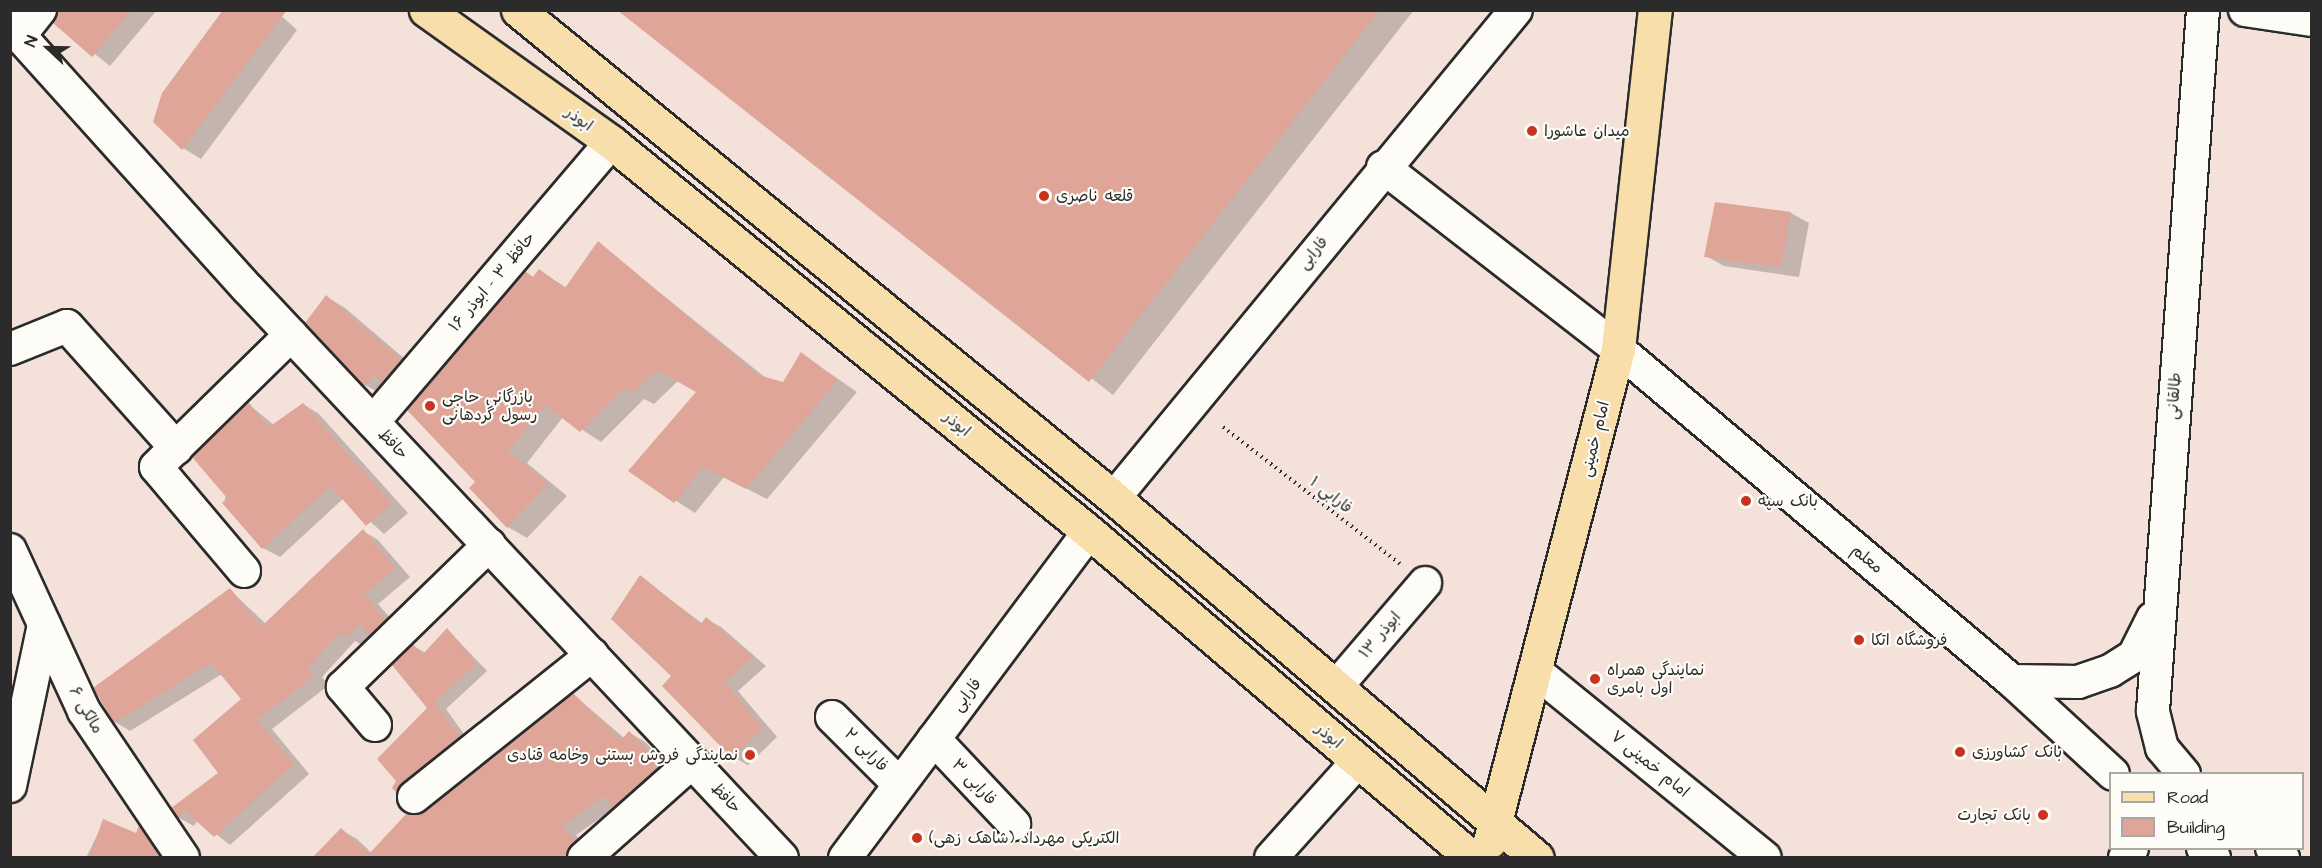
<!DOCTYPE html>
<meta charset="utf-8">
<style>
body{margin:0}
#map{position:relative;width:2322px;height:868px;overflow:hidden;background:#f4e2da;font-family:"Architects Daughter","Playpen Sans Arabic",sans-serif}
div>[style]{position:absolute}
.shadow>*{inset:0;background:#0003}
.building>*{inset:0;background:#dea598}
.path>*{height:4px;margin-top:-2px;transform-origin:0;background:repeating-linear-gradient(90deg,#2b2b2b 0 1.5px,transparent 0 6px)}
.roads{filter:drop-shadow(2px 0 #2b2b2b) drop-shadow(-2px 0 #2b2b2b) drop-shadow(0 2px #2b2b2b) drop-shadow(0 -2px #2b2b2b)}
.minor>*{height:32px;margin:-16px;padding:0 16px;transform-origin:16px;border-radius:16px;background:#fdfcf7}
.major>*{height:33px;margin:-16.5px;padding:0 16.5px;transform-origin:16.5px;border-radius:16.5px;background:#f8deab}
.dots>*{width:16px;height:16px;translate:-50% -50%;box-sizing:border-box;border:3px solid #fdfcf7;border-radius:50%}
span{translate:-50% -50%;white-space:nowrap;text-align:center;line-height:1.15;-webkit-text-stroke:4.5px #fdfcf7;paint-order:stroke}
.street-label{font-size:16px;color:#2b2b2b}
.poi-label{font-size:16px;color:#2b2b2b}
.left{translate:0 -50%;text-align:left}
.right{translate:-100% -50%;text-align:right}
.frame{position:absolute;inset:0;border:12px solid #2b2b2b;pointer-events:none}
.legend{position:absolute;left:2109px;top:772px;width:195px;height:78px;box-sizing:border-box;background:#fdfcf7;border:2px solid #a9a8a5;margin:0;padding:8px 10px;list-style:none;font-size:18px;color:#2b2b2b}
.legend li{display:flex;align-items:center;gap:12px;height:30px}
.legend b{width:30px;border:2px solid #a9a8a5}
.north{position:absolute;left:18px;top:18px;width:60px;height:60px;-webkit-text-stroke:4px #fdfcf7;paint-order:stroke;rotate:292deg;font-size:16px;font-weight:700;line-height:24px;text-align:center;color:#2b2b2b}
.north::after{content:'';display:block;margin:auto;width:21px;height:27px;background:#2b2b2b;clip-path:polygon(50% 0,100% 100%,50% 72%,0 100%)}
</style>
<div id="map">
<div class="shadow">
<i style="clip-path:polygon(57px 10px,157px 10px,110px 66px,55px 22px)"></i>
<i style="clip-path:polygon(275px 10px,297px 30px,201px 159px,183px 148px)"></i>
<i style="clip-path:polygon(619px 10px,1414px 10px,1113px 395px)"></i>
<i style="clip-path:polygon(1791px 213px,1809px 223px,1799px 277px,1724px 266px,1706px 256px)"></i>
<i style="clip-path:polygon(598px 243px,767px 379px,784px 384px,802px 354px,857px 392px,767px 499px,724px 477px,695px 513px,630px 471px,699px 392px,678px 381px,654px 404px,644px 399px,601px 442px,563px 417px,527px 463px,567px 496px,527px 538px,508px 527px,477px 482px,534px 278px,540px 271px,567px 288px)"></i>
<i style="clip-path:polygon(327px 297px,345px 308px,419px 371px,383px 395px,365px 385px)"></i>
<i style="clip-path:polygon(248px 404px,274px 425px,303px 404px,319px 414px,408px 513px,384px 534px,344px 498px,280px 557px,263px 548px,224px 503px)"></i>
<i style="clip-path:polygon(363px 531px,378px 540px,410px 577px,378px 604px,400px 629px,385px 644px,372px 636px,363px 646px,355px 641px,322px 677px,329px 685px,272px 729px,309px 774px,230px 845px,198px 820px,194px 826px,179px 818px,173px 808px,220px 774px,243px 700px,222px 674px,130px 731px,115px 722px,230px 590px,266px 624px)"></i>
<i style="clip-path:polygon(640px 577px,703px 624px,706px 619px,721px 627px,766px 666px,738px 691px,777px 737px,748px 765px,733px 757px,673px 676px)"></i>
<i style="clip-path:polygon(448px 630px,487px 671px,446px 709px,471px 744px,409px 799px,398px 792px,429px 709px,413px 646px,426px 653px)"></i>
<i style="clip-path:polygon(574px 695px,624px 738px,630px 733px,645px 742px,676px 774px,629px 816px,615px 808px,576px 835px,589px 849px,577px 858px,394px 858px,426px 813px)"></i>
<i style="clip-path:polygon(104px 821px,136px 835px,140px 827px,154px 836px,169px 858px,86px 858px)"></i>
<i style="clip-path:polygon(341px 830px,357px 839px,377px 858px,314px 858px)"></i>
</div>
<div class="building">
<i style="clip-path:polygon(58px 10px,132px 10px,92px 57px,53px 23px)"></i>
<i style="clip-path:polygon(223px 10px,287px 10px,182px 150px,153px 122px,162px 93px)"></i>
<i style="clip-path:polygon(617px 10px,1380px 10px,1089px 382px)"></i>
<i style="clip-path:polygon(1715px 202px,1791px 212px,1781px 267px,1704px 257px)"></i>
<i style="clip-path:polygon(598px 241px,758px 375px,783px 382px,801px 352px,838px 380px,746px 489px,703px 467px,674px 503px,628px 471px,696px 392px,657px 370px,633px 393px,624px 389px,580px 432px,545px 405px,508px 451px,548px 484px,507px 528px,469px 488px,475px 482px,407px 410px,525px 271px,533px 277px,539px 269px,565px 288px)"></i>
<i style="clip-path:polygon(326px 295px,402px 360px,382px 383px,374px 375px,364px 386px,305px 323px)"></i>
<i style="clip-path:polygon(248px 402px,269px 427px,303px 403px,392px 503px,366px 526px,331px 486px,262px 549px,222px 503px,227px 498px,192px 457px)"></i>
<i style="clip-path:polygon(363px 529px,396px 568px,364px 594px,386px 620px,369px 636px,359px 624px,347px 638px,339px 633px,308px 668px,314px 676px,257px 720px,294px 764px,214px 837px,184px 810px,178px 819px,171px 808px,218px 773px,193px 740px,241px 699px,211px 663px,114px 723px,93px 688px,230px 588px,261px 627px)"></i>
<i style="clip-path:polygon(640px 575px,701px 624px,706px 617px,753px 657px,725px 682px,763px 728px,732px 758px,662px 686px,671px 676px,611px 619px)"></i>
<i style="clip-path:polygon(447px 628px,477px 664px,435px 702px,460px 737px,397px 793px,392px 788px,396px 781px,377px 759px,427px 708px,392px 665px,413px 644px,422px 655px)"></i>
<i style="clip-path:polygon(573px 693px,621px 740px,629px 731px,661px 764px,613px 808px,604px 796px,562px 826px,576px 841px,564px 858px,312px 858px,341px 828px,369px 854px,407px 813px,425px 811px)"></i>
<i style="clip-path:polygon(103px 819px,136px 833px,139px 825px,161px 858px,89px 858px)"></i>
</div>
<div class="path">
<i style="left:1223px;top:427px;width:227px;rotate:37.7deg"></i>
</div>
<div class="roads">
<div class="minor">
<i style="left:2245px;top:10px;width:68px;rotate:8.5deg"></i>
<i style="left:10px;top:25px;width:355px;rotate:48deg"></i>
<i style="left:248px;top:289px;width:780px;rotate:46.82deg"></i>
<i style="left:21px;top:34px;width:31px;rotate:-52deg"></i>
<i style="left:1383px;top:167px;width:297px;rotate:37.8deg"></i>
<i style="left:1618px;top:349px;width:515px;rotate:40.12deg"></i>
<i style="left:2012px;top:681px;width:137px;rotate:42.6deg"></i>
<i style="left:10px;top:349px;width:61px;rotate:-22deg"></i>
<i style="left:67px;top:326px;width:164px;rotate:48.2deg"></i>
<i style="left:373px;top:422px;width:367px;rotate:-49.6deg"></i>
<i style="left:1114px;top:498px;width:632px;rotate:-50.52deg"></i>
<i style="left:10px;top:550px;width:177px;rotate:65.3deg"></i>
<i style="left:84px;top:711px;width:177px;rotate:56deg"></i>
<i style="left:244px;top:571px;width:136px;rotate:-130.2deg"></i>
<i style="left:156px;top:467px;width:189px;rotate:-44.4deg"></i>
<i style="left:1535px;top:671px;width:296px;rotate:39.1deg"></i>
<i style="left:2012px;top:681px;width:66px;rotate:0.9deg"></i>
<i style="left:2078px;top:682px;width:34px;rotate:-19deg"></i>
<i style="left:2110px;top:671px;width:28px;rotate:-32deg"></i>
<i style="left:2134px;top:656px;width:42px;rotate:-63.4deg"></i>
<i style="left:1336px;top:687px;width:137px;rotate:-49.4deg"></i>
<i style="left:832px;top:717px;width:95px;rotate:45deg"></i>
<i style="left:375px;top:725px;width:50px;rotate:-130.1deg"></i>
<i style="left:343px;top:687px;width:204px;rotate:-44.2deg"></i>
<i style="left:934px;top:739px;width:117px;rotate:46.7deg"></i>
<i style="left:2184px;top:774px;width:34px;rotate:-130deg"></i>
<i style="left:2162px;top:748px;width:38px;rotate:-104deg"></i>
<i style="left:2153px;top:711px;width:703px;rotate:-85.92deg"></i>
<i style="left:10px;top:786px;width:165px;rotate:-78.1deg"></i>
<i style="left:414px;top:797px;width:228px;rotate:-38.6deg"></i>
<i style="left:2203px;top:848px;width:15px;rotate:42deg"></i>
<i style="left:2272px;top:848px;width:15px;rotate:42deg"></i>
<i style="left:584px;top:858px;width:144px;rotate:-41.6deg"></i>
<i style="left:845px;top:858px;width:407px;rotate:-53.2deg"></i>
<i style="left:1271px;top:858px;width:130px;rotate:-48.1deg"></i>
<i style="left:2125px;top:858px;width:12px;rotate:-55deg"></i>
</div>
<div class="major">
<i style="left:426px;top:10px;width:227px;rotate:35.5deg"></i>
<i style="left:611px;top:142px;width:617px;rotate:39.21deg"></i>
<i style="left:1089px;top:532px;width:503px;rotate:40.4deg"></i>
<i style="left:518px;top:10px;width:770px;rotate:39.31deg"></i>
<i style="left:1114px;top:498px;width:555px;rotate:40.4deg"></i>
<i style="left:1490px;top:841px;width:508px;rotate:-75.42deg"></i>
<i style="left:1618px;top:349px;width:341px;rotate:-83.8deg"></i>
</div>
</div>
<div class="dots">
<i style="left:1532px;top:131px;background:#c8321e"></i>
<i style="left:1044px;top:196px;background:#c8321e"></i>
<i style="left:430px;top:406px;background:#c8321e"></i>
<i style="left:1746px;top:501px;background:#c8321e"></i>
<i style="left:1859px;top:640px;background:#c8321e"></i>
<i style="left:1595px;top:679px;background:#c8321e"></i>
<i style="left:1960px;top:752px;background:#c8321e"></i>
<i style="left:750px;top:755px;background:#c8321e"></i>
<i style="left:2043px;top:815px;background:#c8321e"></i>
<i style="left:917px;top:838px;background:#c8321e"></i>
</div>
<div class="street-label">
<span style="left:579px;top:119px;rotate:35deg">ابوذر</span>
<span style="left:1313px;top:253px;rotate:-51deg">فارابی</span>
<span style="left:492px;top:282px;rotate:-50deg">حافظ ۳ - ابوذر ۱۶</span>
<span style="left:2174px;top:396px;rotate:-86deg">طالقانی</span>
<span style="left:957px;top:424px;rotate:39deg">ابوذر</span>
<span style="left:1595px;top:439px;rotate:-76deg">امام خمینی</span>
<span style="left:393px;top:444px;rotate:47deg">حافظ</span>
<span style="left:1331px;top:495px;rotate:38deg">فارابی ۱</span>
<span style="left:1867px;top:559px;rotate:40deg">معلم</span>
<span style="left:1380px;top:635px;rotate:-50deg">ابوذر ۱۳</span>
<span style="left:967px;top:695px;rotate:-53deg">فارابی</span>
<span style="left:86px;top:710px;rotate:60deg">مالکی ۶</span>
<span style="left:1329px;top:736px;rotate:40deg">ابوذر</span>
<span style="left:866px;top:750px;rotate:45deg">فارابی ۲</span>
<span style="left:1650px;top:764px;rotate:39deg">امام خمینی ۷</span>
<span style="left:974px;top:782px;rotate:47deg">فارابی ۳</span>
<span style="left:726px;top:798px;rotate:47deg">حافظ</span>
</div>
<div class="poi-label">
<span class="left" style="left:1544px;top:131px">میدان عاشورا</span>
<span class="left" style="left:1056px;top:196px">قلعه ناصری</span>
<span class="left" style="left:442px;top:406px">بازرگانی حاجی<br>رسول گردهانی</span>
<span class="left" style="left:1758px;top:501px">بانک سپه</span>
<span class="left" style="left:1871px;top:640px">فروشگاه اتکا</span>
<span class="left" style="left:1607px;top:679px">نمایندگی همراه<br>اول بامری</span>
<span class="left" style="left:1972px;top:752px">بانک کشاورزی</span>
<span class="right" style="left:738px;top:755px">نمایندگی فروش بستنی وخامه قنادی</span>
<span class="right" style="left:2031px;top:815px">بانک تجارت</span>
<span class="left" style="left:929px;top:838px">الکتریکی مهرداد (شاهک زهی)</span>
</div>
<div class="frame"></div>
<ul class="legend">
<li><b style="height:8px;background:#f8deab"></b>Road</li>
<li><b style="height:16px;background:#dea598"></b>Building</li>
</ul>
<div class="north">N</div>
</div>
